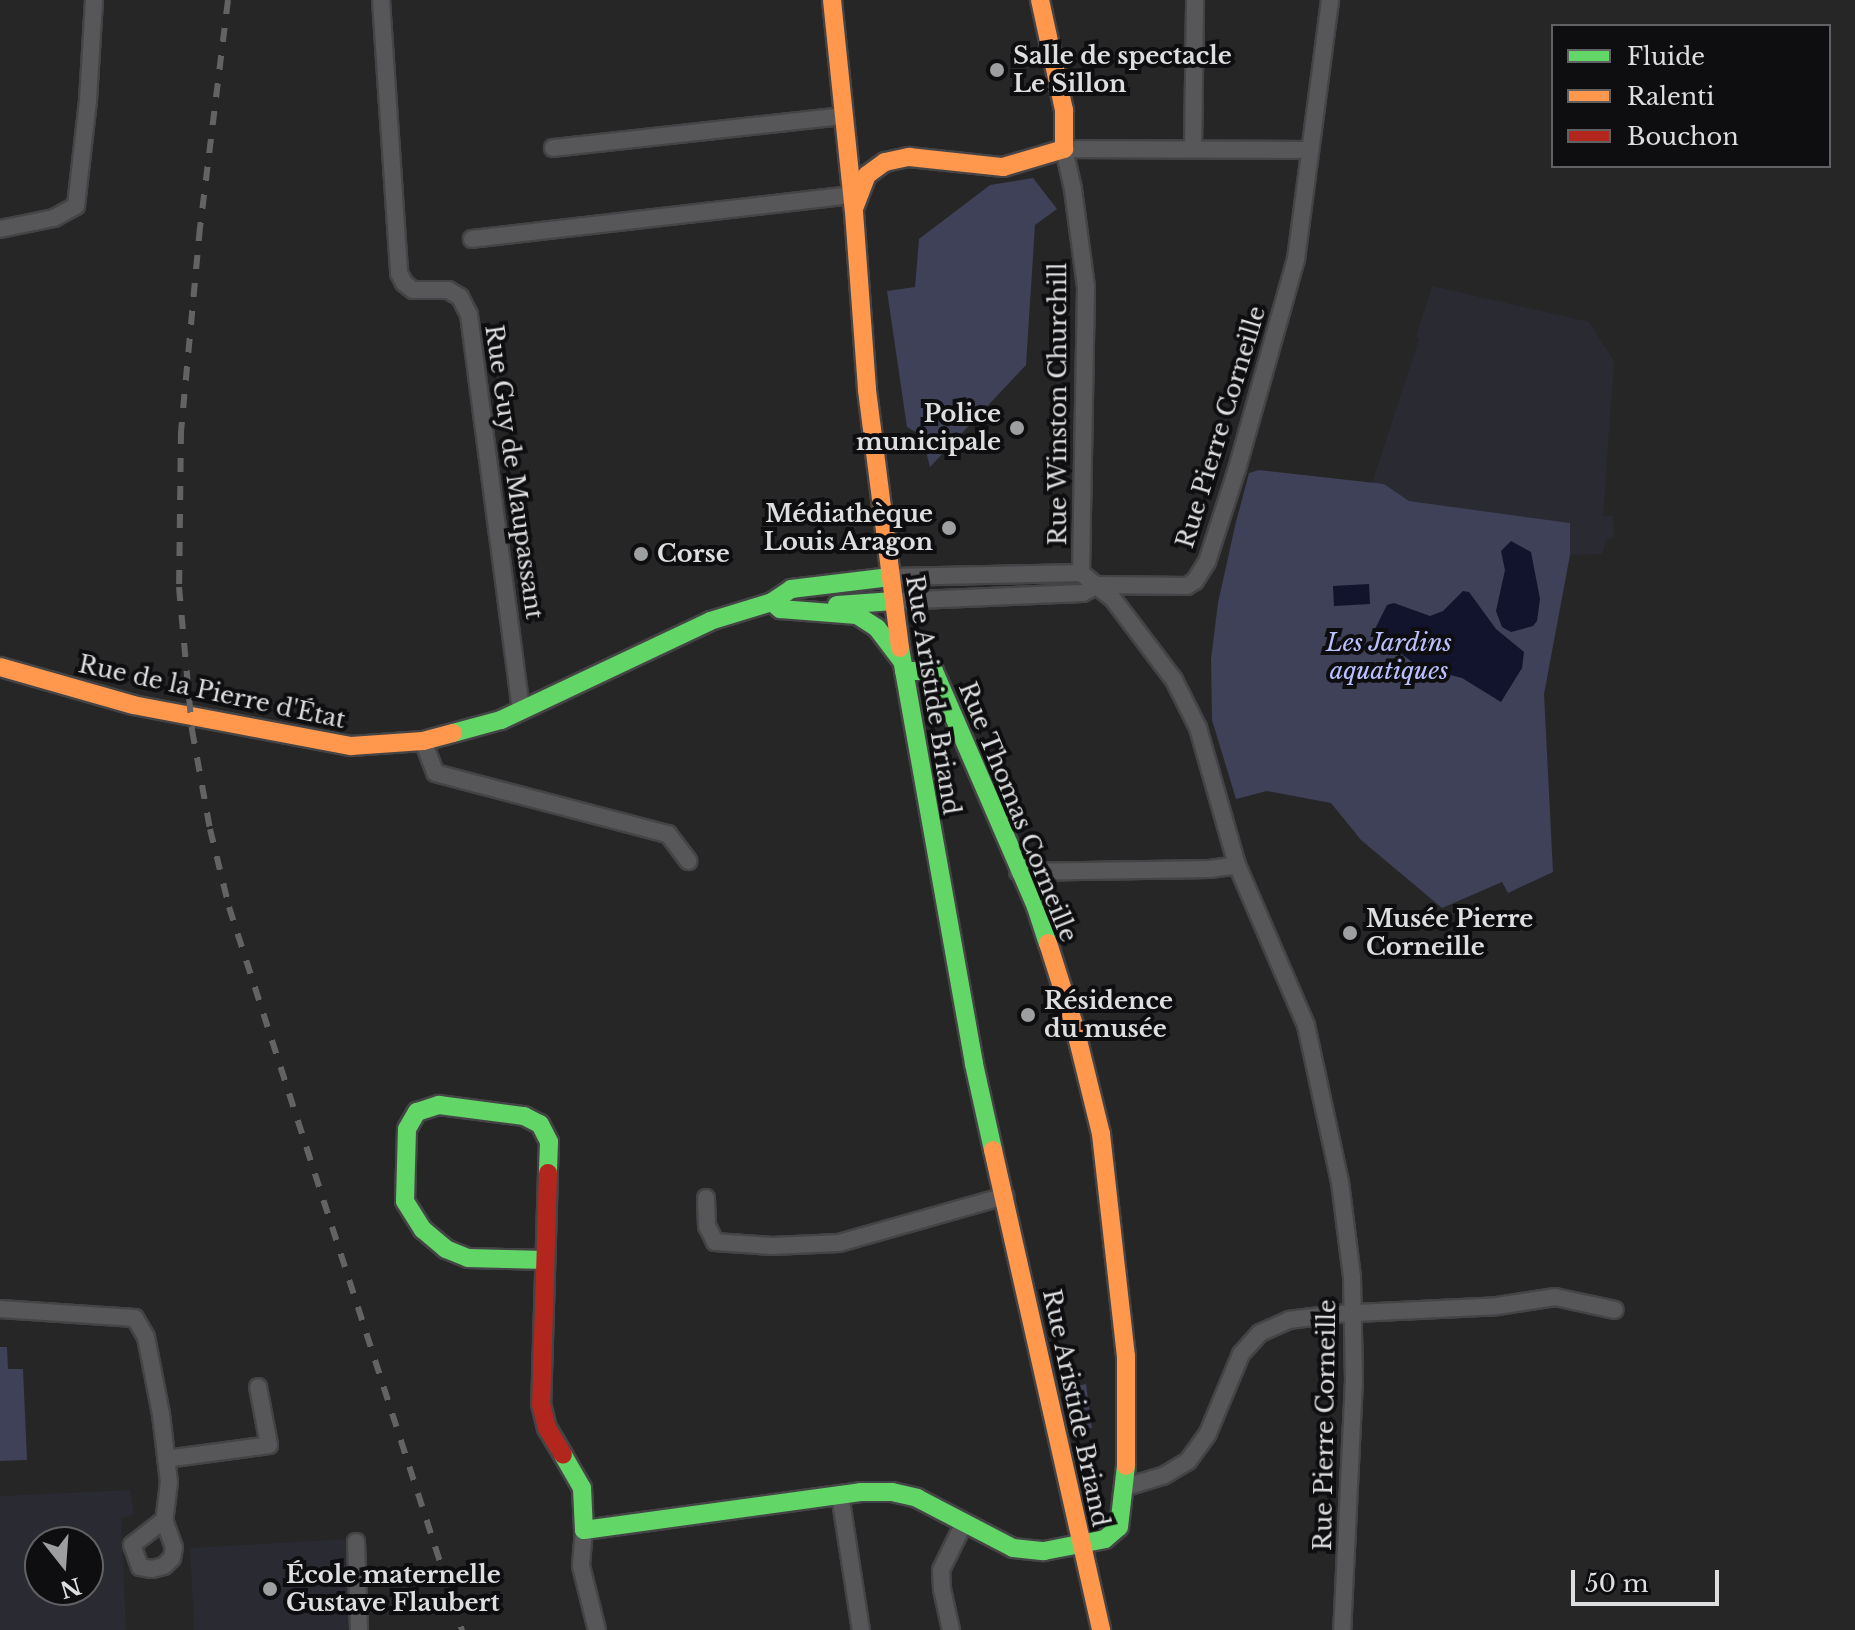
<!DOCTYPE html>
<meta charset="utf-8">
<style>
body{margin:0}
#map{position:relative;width:1855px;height:1630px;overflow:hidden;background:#262627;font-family:"Libre Baskerville",serif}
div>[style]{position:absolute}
.built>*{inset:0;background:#292a32}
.green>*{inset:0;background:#3e4157}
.water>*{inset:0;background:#12132d}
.roads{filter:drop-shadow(2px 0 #444446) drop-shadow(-2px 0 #444446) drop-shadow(0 2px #444446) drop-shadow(0 -2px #444446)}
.street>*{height:16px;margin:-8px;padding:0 8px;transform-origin:8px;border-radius:8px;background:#575759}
.fast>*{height:18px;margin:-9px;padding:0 9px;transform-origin:9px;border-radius:9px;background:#63d668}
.slow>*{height:18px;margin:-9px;padding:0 9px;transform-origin:9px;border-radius:9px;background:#ff974d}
.jam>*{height:18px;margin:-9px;padding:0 9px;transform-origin:9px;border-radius:9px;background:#b3261e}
.rail>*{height:6px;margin-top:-3px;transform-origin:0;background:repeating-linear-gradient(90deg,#626364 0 14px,transparent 0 28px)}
.dots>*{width:22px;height:22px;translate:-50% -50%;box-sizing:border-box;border:4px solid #0e0e10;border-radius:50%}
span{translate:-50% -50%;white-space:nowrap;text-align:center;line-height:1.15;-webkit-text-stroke:8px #0e0e10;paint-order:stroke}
.poi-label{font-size:24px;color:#dddee0;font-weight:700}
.left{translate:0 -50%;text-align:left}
.right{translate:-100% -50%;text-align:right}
.street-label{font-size:24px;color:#dddee0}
.park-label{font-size:24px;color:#bac1fe;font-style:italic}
.legend{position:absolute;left:1551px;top:24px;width:280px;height:144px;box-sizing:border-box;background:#0e0e10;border:2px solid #616163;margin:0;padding:10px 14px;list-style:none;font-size:24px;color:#dddee0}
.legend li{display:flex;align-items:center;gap:16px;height:40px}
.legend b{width:40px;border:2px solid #616163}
.north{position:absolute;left:24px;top:1526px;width:80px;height:80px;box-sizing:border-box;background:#0e0e10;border:2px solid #616163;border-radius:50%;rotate:163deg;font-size:22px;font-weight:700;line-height:32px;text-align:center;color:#dddee0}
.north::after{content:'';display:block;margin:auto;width:28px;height:36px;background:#9d9e9f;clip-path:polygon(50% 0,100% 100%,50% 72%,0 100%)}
.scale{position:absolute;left:1571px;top:1570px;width:148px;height:36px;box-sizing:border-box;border:4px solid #dddee0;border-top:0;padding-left:10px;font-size:24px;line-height:28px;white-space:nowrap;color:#dddee0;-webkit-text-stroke:6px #0e0e10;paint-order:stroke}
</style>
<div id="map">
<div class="built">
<i style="clip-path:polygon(1432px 286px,1589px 322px,1614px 361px,1603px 515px,1613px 516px,1614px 538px,1606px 540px,1602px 554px,1570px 555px,1570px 523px,1409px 501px,1384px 484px,1372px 483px,1419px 339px,1416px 337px)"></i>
<i style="clip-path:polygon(evenodd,130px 1490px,134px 1514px,121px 1518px,126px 1630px,0 1630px,0 1496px,130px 1490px,88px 1542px,88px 1590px,40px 1590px,40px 1542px,88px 1542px)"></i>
<i style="clip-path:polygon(347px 1539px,351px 1630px,194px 1630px,190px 1548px)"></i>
</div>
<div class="green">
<i style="clip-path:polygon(1033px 178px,1057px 209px,1035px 225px,1026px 365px,930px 467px,922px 436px,907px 427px,887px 291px,915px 287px,919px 239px,990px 185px)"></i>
<i style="clip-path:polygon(1259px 470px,1384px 484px,1409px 501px,1570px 523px,1570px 555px,1544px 694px,1553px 872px,1508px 893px,1502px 882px,1442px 908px,1361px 840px,1331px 803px,1267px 791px,1236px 799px,1212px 720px,1211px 659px,1218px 603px,1235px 526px,1249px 473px)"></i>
<i style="clip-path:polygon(0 1347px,7px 1347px,8px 1369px,23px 1369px,27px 1460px,0 1461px)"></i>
<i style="clip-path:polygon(1086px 1384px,1092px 1428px,1082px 1429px,1076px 1386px)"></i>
</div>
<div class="water">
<i style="clip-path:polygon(1511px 541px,1531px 552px,1540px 599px,1537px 621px,1533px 626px,1511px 632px,1502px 627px,1496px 611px,1505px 570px,1501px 551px)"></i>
<i style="clip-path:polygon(1369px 584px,1370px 604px,1334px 606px,1333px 586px)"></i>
<i style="clip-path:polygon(1463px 591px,1469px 592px,1496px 629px,1524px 652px,1522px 668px,1501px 702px,1462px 678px,1419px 667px,1373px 633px,1387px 605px,1394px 603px,1430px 616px,1443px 611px)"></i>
</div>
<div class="roads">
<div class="street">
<i style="left:381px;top:0;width:274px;rotate:86.2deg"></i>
<i style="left:399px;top:273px;width:11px;rotate:63deg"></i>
<i style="left:404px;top:283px;width:11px;rotate:38deg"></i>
<i style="left:413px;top:290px;width:35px"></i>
<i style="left:448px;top:290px;width:14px;rotate:30deg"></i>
<i style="left:460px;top:297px;width:20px;rotate:63deg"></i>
<i style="left:469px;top:315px;width:400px;rotate:82.5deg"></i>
<i style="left:553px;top:148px;width:292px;rotate:-6.3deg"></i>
<i style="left:1193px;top:149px;width:149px;rotate:-89.2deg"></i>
<i style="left:0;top:229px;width:55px;rotate:-11.5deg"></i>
<i style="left:54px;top:218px;width:25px;rotate:-29deg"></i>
<i style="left:76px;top:206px;width:106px;rotate:-83.5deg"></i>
<i style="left:88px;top:101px;width:101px;rotate:-86.6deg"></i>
<i style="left:472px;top:239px;width:381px;rotate:-6.6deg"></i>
<i style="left:1081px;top:573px;width:286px;rotate:-89deg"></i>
<i style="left:1086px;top:287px;width:99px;rotate:-97.6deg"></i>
<i style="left:1073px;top:189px;width:41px;rotate:-102.7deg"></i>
<i style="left:1064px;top:149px;width:246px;rotate:0.2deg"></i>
<i style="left:890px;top:577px;width:191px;rotate:-1.2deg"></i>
<i style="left:1081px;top:573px;width:41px;rotate:39.1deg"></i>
<i style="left:1113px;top:599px;width:101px;rotate:53deg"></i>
<i style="left:1174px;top:680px;width:54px;rotate:63.4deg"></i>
<i style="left:1198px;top:728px;width:142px;rotate:74.1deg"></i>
<i style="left:1237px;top:865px;width:174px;rotate:66.7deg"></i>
<i style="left:1306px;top:1025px;width:161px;rotate:77.8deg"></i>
<i style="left:1340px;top:1182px;width:96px;rotate:82.8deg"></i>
<i style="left:1352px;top:1277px;width:103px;rotate:88.9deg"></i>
<i style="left:1354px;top:1380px;width:250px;rotate:92.7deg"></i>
<i style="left:894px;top:601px;width:189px;rotate:-2.4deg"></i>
<i style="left:1083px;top:593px;width:17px;rotate:-28deg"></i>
<i style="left:1098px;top:585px;width:89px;rotate:0.6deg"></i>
<i style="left:1187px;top:586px;width:9px;rotate:-32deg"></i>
<i style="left:1195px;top:581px;width:22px;rotate:-58deg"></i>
<i style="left:1207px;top:562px;width:98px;rotate:-72.1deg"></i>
<i style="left:1237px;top:469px;width:218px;rotate:-74.3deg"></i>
<i style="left:1296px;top:259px;width:261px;rotate:-82.5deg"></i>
<i style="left:423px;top:741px;width:34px;rotate:69deg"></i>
<i style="left:435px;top:773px;width:241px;rotate:14.7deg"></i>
<i style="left:668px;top:834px;width:34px;rotate:53deg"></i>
<i style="left:1018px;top:872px;width:192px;rotate:-0.9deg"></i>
<i style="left:1210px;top:869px;width:27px;rotate:-8deg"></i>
<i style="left:706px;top:1198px;width:28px;rotate:88deg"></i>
<i style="left:707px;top:1226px;width:18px;rotate:63deg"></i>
<i style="left:715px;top:1242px;width:57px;rotate:4deg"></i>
<i style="left:772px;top:1246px;width:67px;rotate:-2.6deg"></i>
<i style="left:839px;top:1243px;width:173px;rotate:-15.8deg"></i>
<i style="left:0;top:1309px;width:135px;rotate:3.8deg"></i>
<i style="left:135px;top:1318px;width:22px;rotate:60deg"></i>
<i style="left:146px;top:1337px;width:78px;rotate:79deg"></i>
<i style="left:161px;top:1414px;width:68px;rotate:83.3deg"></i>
<i style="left:169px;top:1482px;width:38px;rotate:97deg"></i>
<i style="left:166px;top:1459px;width:104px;rotate:-7.7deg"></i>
<i style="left:269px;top:1445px;width:59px;rotate:-100.7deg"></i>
<i style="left:1126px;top:1487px;width:39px;rotate:-17deg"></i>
<i style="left:1163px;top:1476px;width:29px;rotate:-31deg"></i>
<i style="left:1188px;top:1461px;width:34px;rotate:-54deg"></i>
<i style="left:1208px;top:1433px;width:86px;rotate:-67.3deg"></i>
<i style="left:1241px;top:1354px;width:28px;rotate:-48deg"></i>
<i style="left:1260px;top:1333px;width:32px;rotate:-24deg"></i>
<i style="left:1289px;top:1320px;width:47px;rotate:-7.3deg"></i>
<i style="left:1336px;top:1314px;width:161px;rotate:-2.8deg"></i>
<i style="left:1497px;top:1306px;width:59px;rotate:-8.8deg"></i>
<i style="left:1555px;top:1297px;width:61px;rotate:12.2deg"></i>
<i style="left:840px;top:1495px;width:137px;rotate:81.2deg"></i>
<i style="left:164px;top:1520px;width:29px;rotate:70deg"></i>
<i style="left:174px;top:1547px;width:11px;rotate:100deg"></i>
<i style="left:172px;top:1558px;width:11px;rotate:135deg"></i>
<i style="left:164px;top:1566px;width:12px;rotate:166deg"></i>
<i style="left:152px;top:1569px;width:12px;rotate:-171deg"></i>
<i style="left:140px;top:1567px;width:23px;rotate:-110deg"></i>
<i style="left:132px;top:1545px;width:41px;rotate:-38deg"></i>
<i style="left:584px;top:1530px;width:36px;rotate:95deg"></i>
<i style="left:581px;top:1566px;width:66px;rotate:76deg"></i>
<i style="left:356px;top:1542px;width:88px;rotate:88deg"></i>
<i style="left:951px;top:1630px;width:42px;rotate:-102.4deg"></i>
<i style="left:942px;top:1589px;width:19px;rotate:-93deg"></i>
<i style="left:941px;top:1570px;width:52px;rotate:-63.9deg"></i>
</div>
<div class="fast">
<i style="left:772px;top:602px;width:11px;rotate:41deg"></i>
<i style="left:780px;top:609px;width:77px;rotate:4.5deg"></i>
<i style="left:857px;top:615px;width:24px;rotate:33deg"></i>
<i style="left:877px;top:628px;width:39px;rotate:53deg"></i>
<i style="left:837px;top:605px;width:57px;rotate:-4deg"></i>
<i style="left:900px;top:648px;width:423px;rotate:79.9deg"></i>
<i style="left:974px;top:1064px;width:88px;rotate:77.5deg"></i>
<i style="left:904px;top:671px;width:30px"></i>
<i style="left:934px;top:671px;width:257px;rotate:66.6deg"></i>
<i style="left:1036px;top:907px;width:38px;rotate:72deg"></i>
<i style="left:453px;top:733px;width:50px;rotate:-15.2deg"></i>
<i style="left:501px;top:720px;width:231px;rotate:-25.3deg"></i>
<i style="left:710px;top:621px;width:65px;rotate:-17deg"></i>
<i style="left:772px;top:602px;width:23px;rotate:-34deg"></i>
<i style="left:791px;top:589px;width:100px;rotate:-6.9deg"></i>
<i style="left:545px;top:1260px;width:77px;rotate:-178.5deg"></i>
<i style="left:468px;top:1258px;width:24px;rotate:-158deg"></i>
<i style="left:446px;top:1249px;width:30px;rotate:-140deg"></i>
<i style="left:423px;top:1230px;width:34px;rotate:-122deg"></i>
<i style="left:405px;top:1201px;width:72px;rotate:-88.4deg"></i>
<i style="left:407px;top:1129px;width:20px;rotate:-60deg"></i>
<i style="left:417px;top:1112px;width:23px;rotate:-18deg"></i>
<i style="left:439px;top:1105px;width:86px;rotate:7.4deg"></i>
<i style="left:524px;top:1116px;width:18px;rotate:27deg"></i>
<i style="left:540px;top:1124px;width:20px;rotate:63deg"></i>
<i style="left:549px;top:1142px;width:31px;rotate:92deg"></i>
<i style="left:563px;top:1455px;width:38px;rotate:60deg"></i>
<i style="left:582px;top:1488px;width:42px;rotate:87.3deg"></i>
<i style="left:584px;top:1530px;width:279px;rotate:-7.8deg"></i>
<i style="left:860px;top:1492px;width:32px"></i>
<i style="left:892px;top:1492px;width:26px;rotate:13deg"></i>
<i style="left:917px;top:1498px;width:108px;rotate:27.5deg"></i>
<i style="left:1013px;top:1548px;width:31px;rotate:6deg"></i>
<i style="left:1044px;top:1551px;width:62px;rotate:-11.1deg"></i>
<i style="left:1105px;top:1539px;width:18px;rotate:-41deg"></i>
<i style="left:1119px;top:1527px;width:61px;rotate:-83.5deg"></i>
</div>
<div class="slow">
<i style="left:832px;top:0;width:213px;rotate:84.1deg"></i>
<i style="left:854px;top:212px;width:178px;rotate:85.8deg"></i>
<i style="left:867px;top:390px;width:260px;rotate:82.7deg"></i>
<i style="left:855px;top:206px;width:33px;rotate:-69deg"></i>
<i style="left:867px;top:175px;width:22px;rotate:-36deg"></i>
<i style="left:885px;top:162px;width:25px;rotate:-12deg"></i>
<i style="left:909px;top:157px;width:95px;rotate:6.1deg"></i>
<i style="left:1003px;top:167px;width:64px;rotate:-16.4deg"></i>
<i style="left:1064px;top:149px;width:39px;rotate:-90deg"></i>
<i style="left:1064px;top:110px;width:113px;rotate:-102.3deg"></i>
<i style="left:0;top:667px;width:138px;rotate:15.9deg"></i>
<i style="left:133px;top:705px;width:222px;rotate:10.7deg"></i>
<i style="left:351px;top:746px;width:72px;rotate:-4deg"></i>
<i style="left:423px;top:741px;width:31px;rotate:-15deg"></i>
<i style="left:1048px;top:943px;width:89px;rotate:72.4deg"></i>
<i style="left:1075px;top:1028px;width:109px;rotate:76.2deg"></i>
<i style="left:1101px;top:1134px;width:223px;rotate:83.6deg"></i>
<i style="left:1126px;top:1356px;width:110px;rotate:90deg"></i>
<i style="left:993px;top:1150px;width:492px;rotate:77.3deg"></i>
</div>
<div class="jam">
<i style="left:548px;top:1173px;width:231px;rotate:91.7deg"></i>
<i style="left:541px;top:1404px;width:25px;rotate:76deg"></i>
<i style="left:547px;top:1428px;width:31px;rotate:59deg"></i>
</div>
</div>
<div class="rail">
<i style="left:228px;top:0;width:229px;rotate:97deg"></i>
<i style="left:200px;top:227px;width:204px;rotate:95.3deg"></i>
<i style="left:181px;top:430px;width:157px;rotate:90.7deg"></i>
<i style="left:179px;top:587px;width:144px;rotate:84.8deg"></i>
<i style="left:192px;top:730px;width:101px;rotate:79.7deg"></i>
<i style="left:210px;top:829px;width:80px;rotate:76.3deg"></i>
<i style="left:229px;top:907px;width:760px;rotate:72.14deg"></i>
</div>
<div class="dots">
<i style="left:997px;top:70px;background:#9d9e9f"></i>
<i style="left:1017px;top:428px;background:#9d9e9f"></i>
<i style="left:949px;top:528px;background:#9d9e9f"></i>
<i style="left:641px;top:554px;background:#9d9e9f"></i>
<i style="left:1350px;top:933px;background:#9d9e9f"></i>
<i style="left:1028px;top:1015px;background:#9d9e9f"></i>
<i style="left:270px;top:1589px;background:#9d9e9f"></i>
</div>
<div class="poi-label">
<span class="left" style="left:1013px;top:70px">Salle de spectacle<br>Le Sillon</span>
<span class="right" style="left:1001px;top:428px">Police<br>municipale</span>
<span class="right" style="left:933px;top:528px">Médiathèque<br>Louis Aragon</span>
<span class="left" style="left:657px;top:554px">Corse</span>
<span class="left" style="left:1366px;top:933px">Musée Pierre<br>Corneille</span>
<span class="left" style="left:1044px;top:1015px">Résidence<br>du musée</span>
<span class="left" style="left:286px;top:1589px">École maternelle<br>Gustave Flaubert</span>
</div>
<div class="street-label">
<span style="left:1058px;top:404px;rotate:-90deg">Rue Winston Churchill</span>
<span style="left:1221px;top:427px;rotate:-73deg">Rue Pierre Corneille</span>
<span style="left:514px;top:472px;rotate:82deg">Rue Guy de Maupassant</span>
<span style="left:212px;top:692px;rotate:12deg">Rue de la Pierre d'État</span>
<span style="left:933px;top:695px;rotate:81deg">Rue Aristide Briand</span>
<span style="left:1018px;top:812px;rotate:68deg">Rue Thomas Corneille</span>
<span style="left:1076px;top:1408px;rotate:78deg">Rue Aristide Briand</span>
<span style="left:1325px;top:1425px;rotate:-89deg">Rue Pierre Corneille</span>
</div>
<div class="park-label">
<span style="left:1389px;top:657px">Les Jardins<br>aquatiques</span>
</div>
<ul class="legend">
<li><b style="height:10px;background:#63d668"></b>Fluide</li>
<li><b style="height:10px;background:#ff974d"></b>Ralenti</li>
<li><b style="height:10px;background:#b3261e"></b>Bouchon</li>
</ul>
<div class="north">N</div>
<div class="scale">50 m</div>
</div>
